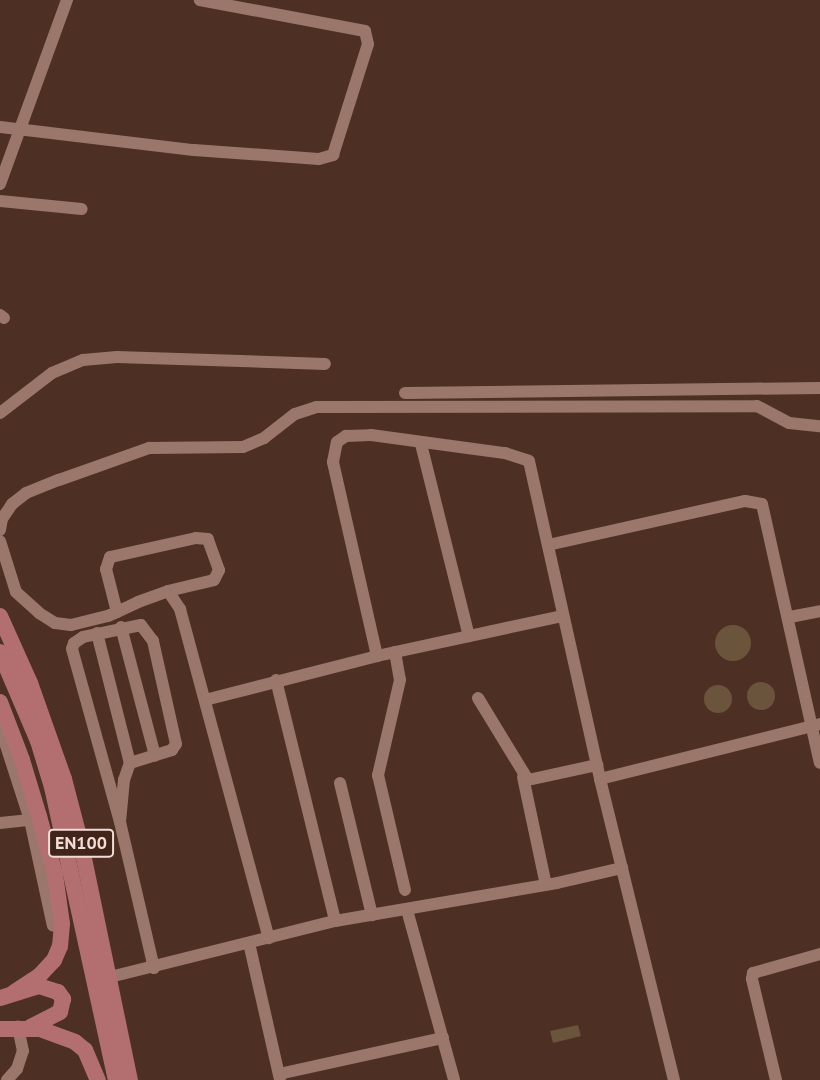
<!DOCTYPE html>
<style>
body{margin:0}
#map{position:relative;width:820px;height:1080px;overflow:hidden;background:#4d2f24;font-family:"PT Sans",sans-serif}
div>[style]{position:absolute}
.building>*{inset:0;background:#6a543b}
.round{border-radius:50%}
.minor>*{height:12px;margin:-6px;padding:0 6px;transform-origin:6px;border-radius:6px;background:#9a776a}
.major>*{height:16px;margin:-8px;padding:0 8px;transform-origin:8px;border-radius:8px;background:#b36f70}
span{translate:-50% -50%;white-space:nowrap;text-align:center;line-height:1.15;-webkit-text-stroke:5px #42251a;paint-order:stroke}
.shield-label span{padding:2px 5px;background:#42251a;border:2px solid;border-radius:5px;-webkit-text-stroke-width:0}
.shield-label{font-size:18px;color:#f1ddd6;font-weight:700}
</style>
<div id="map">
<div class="building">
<i class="round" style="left:715px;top:625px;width:36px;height:36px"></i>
<i class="round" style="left:747px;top:682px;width:28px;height:28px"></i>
<i class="round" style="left:704px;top:685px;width:28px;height:28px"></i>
<i style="clip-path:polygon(578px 1025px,581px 1036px,553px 1043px,550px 1031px)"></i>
</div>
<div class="minor">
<i style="left:0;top:127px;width:195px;rotate:6.8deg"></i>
<i style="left:194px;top:150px;width:125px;rotate:4.1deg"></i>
<i style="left:319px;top:159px;width:15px;rotate:-16deg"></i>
<i style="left:333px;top:155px;width:116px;rotate:-72.5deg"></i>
<i style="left:368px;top:44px;width:13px;rotate:-103deg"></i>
<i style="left:365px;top:31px;width:168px;rotate:-169.4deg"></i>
<i style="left:0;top:184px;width:196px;rotate:-70deg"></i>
<i style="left:0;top:201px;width:82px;rotate:5.6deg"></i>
<i style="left:0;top:315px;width:5px;rotate:37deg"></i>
<i style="left:405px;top:393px;width:415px;rotate:-0.7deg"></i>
<i style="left:0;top:413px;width:66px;rotate:-37.6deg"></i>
<i style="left:52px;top:373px;width:34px;rotate:-23deg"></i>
<i style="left:83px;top:360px;width:34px;rotate:-5deg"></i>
<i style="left:117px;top:357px;width:208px;rotate:1.9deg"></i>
<i style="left:421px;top:444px;width:198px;rotate:76deg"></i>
<i style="left:0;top:530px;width:11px;rotate:-80deg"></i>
<i style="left:2px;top:519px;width:18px;rotate:-56deg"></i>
<i style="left:12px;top:504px;width:18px;rotate:-38deg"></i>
<i style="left:26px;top:493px;width:35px;rotate:-22deg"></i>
<i style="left:59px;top:480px;width:96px;rotate:-19.6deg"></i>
<i style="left:149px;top:448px;width:94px;rotate:-0.6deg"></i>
<i style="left:243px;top:447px;width:23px;rotate:-23deg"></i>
<i style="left:264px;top:438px;width:39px;rotate:-38deg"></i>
<i style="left:295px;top:414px;width:22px;rotate:-18deg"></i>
<i style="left:316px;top:407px;width:441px;rotate:-0.1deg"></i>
<i style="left:757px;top:406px;width:36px;rotate:28deg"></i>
<i style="left:789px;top:423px;width:31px;rotate:6deg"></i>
<i style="left:0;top:541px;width:53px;rotate:72.6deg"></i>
<i style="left:16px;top:592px;width:31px;rotate:42deg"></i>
<i style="left:39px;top:613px;width:19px;rotate:32deg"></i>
<i style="left:55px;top:623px;width:16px;rotate:7deg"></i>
<i style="left:71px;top:625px;width:38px;rotate:-14deg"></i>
<i style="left:108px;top:616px;width:10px;rotate:-24deg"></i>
<i style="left:117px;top:612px;width:23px;rotate:-25deg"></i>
<i style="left:138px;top:602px;width:32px;rotate:-20deg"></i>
<i style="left:168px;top:591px;width:47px;rotate:-13.4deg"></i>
<i style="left:214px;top:580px;width:11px;rotate:-63deg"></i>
<i style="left:219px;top:570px;width:33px;rotate:-110deg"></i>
<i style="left:208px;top:539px;width:12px;rotate:-175deg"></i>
<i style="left:196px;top:538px;width:88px;rotate:167.5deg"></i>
<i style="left:110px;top:557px;width:13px;rotate:108deg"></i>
<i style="left:106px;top:569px;width:44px;rotate:75.7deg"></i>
<i style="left:548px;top:545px;width:202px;rotate:-12.6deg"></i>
<i style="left:745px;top:501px;width:17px;rotate:10deg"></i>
<i style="left:762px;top:504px;width:265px;rotate:77.4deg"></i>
<i style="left:168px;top:591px;width:22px;rotate:56deg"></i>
<i style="left:180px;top:609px;width:341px;rotate:74.9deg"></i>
<i style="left:790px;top:617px;width:31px;rotate:-11deg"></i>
<i style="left:121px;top:627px;width:133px;rotate:75.2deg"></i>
<i style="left:97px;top:633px;width:134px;rotate:75.8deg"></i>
<i style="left:395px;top:652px;width:28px;rotate:80deg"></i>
<i style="left:400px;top:680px;width:98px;rotate:103deg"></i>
<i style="left:378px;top:775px;width:118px;rotate:76.8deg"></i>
<i style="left:377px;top:656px;width:199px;rotate:-102.8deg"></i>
<i style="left:333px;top:462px;width:20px;rotate:-79deg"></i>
<i style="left:337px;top:442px;width:11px;rotate:-34deg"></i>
<i style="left:346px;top:436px;width:25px;rotate:-2deg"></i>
<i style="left:371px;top:435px;width:135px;rotate:7.7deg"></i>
<i style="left:505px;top:453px;width:25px;rotate:18deg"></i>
<i style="left:529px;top:461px;width:326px;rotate:77.4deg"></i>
<i style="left:600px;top:779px;width:310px;rotate:76.2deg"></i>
<i style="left:276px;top:680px;width:248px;rotate:76.2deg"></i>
<i style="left:478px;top:698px;width:96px;rotate:58.6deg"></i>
<i style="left:528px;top:780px;width:71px;rotate:-12.3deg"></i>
<i style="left:205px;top:700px;width:178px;rotate:-14.3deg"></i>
<i style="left:377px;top:656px;width:189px;rotate:-12.2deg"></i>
<i style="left:0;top:727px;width:98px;rotate:72.1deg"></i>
<i style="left:30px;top:820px;width:108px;rotate:77.8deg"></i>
<i style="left:523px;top:777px;width:110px;rotate:78deg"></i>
<i style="left:600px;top:779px;width:227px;rotate:-14deg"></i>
<i style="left:340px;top:783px;width:136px;rotate:76.4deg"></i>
<i style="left:120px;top:822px;width:42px;rotate:-84.6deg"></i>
<i style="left:124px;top:780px;width:18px;rotate:-71deg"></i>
<i style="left:130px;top:763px;width:44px;rotate:-17.2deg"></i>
<i style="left:172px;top:750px;width:7px;rotate:-56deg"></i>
<i style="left:176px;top:744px;width:106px;rotate:-102.6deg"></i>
<i style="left:153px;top:641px;width:20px;rotate:-127deg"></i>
<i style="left:141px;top:625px;width:59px;rotate:168.3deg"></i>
<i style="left:83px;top:637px;width:11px;rotate:146deg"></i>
<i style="left:74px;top:643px;width:6px;rotate:108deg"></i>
<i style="left:72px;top:649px;width:180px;rotate:74.5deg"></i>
<i style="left:120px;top:822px;width:150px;rotate:76.9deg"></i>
<i style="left:0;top:823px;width:30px;rotate:-6deg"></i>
<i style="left:407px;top:910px;width:176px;rotate:74.5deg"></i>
<i style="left:249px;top:943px;width:139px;rotate:77.2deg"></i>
<i style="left:106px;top:978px;width:236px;rotate:-14deg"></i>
<i style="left:335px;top:921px;width:225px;rotate:-9.7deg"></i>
<i style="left:557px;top:883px;width:67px;rotate:-13deg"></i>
<i style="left:279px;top:1074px;width:168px;rotate:-12.4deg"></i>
<i style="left:7px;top:1080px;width:15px;rotate:-48deg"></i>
<i style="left:17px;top:1069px;width:19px;rotate:-72deg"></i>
<i style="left:23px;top:1051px;width:25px;rotate:-102deg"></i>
<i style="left:776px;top:1080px;width:104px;rotate:-103.4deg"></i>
<i style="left:752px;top:979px;width:6px;rotate:-81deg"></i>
<i style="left:753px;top:973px;width:70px;rotate:-15.8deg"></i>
</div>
<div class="major">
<i style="left:0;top:616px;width:73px;rotate:65.9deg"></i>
<i style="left:30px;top:683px;width:102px;rotate:70.5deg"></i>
<i style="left:64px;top:779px;width:67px;rotate:75.3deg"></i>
<i style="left:81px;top:844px;width:241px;rotate:78.3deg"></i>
<i style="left:0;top:652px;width:97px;rotate:66.9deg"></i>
<i style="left:38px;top:741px;width:48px;rotate:73.1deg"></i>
<i style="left:52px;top:787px;width:300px;rotate:77.7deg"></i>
<i style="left:0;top:702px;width:62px;rotate:69.2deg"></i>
<i style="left:22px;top:760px;width:59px;rotate:73.1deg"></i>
<i style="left:39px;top:816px;width:60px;rotate:74.6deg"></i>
<i style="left:55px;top:874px;width:50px;rotate:82deg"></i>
<i style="left:62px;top:924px;width:22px;rotate:95deg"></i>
<i style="left:60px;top:946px;width:15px;rotate:113deg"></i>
<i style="left:54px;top:960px;width:22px;rotate:133deg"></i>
<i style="left:39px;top:976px;width:30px;rotate:147deg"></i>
<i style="left:0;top:998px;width:41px;rotate:-17.1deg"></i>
<i style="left:39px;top:986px;width:20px;rotate:18deg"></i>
<i style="left:58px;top:992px;width:9px;rotate:54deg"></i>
<i style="left:63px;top:999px;width:13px;rotate:103deg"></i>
<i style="left:60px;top:1012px;width:33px;rotate:153deg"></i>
<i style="left:0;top:1029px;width:40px"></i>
<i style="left:40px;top:1029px;width:37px;rotate:20deg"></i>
<i style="left:75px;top:1042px;width:13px;rotate:39deg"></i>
<i style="left:85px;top:1050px;width:33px;rotate:67deg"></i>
</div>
<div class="shield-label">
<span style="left:81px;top:843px">EN100</span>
</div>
</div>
